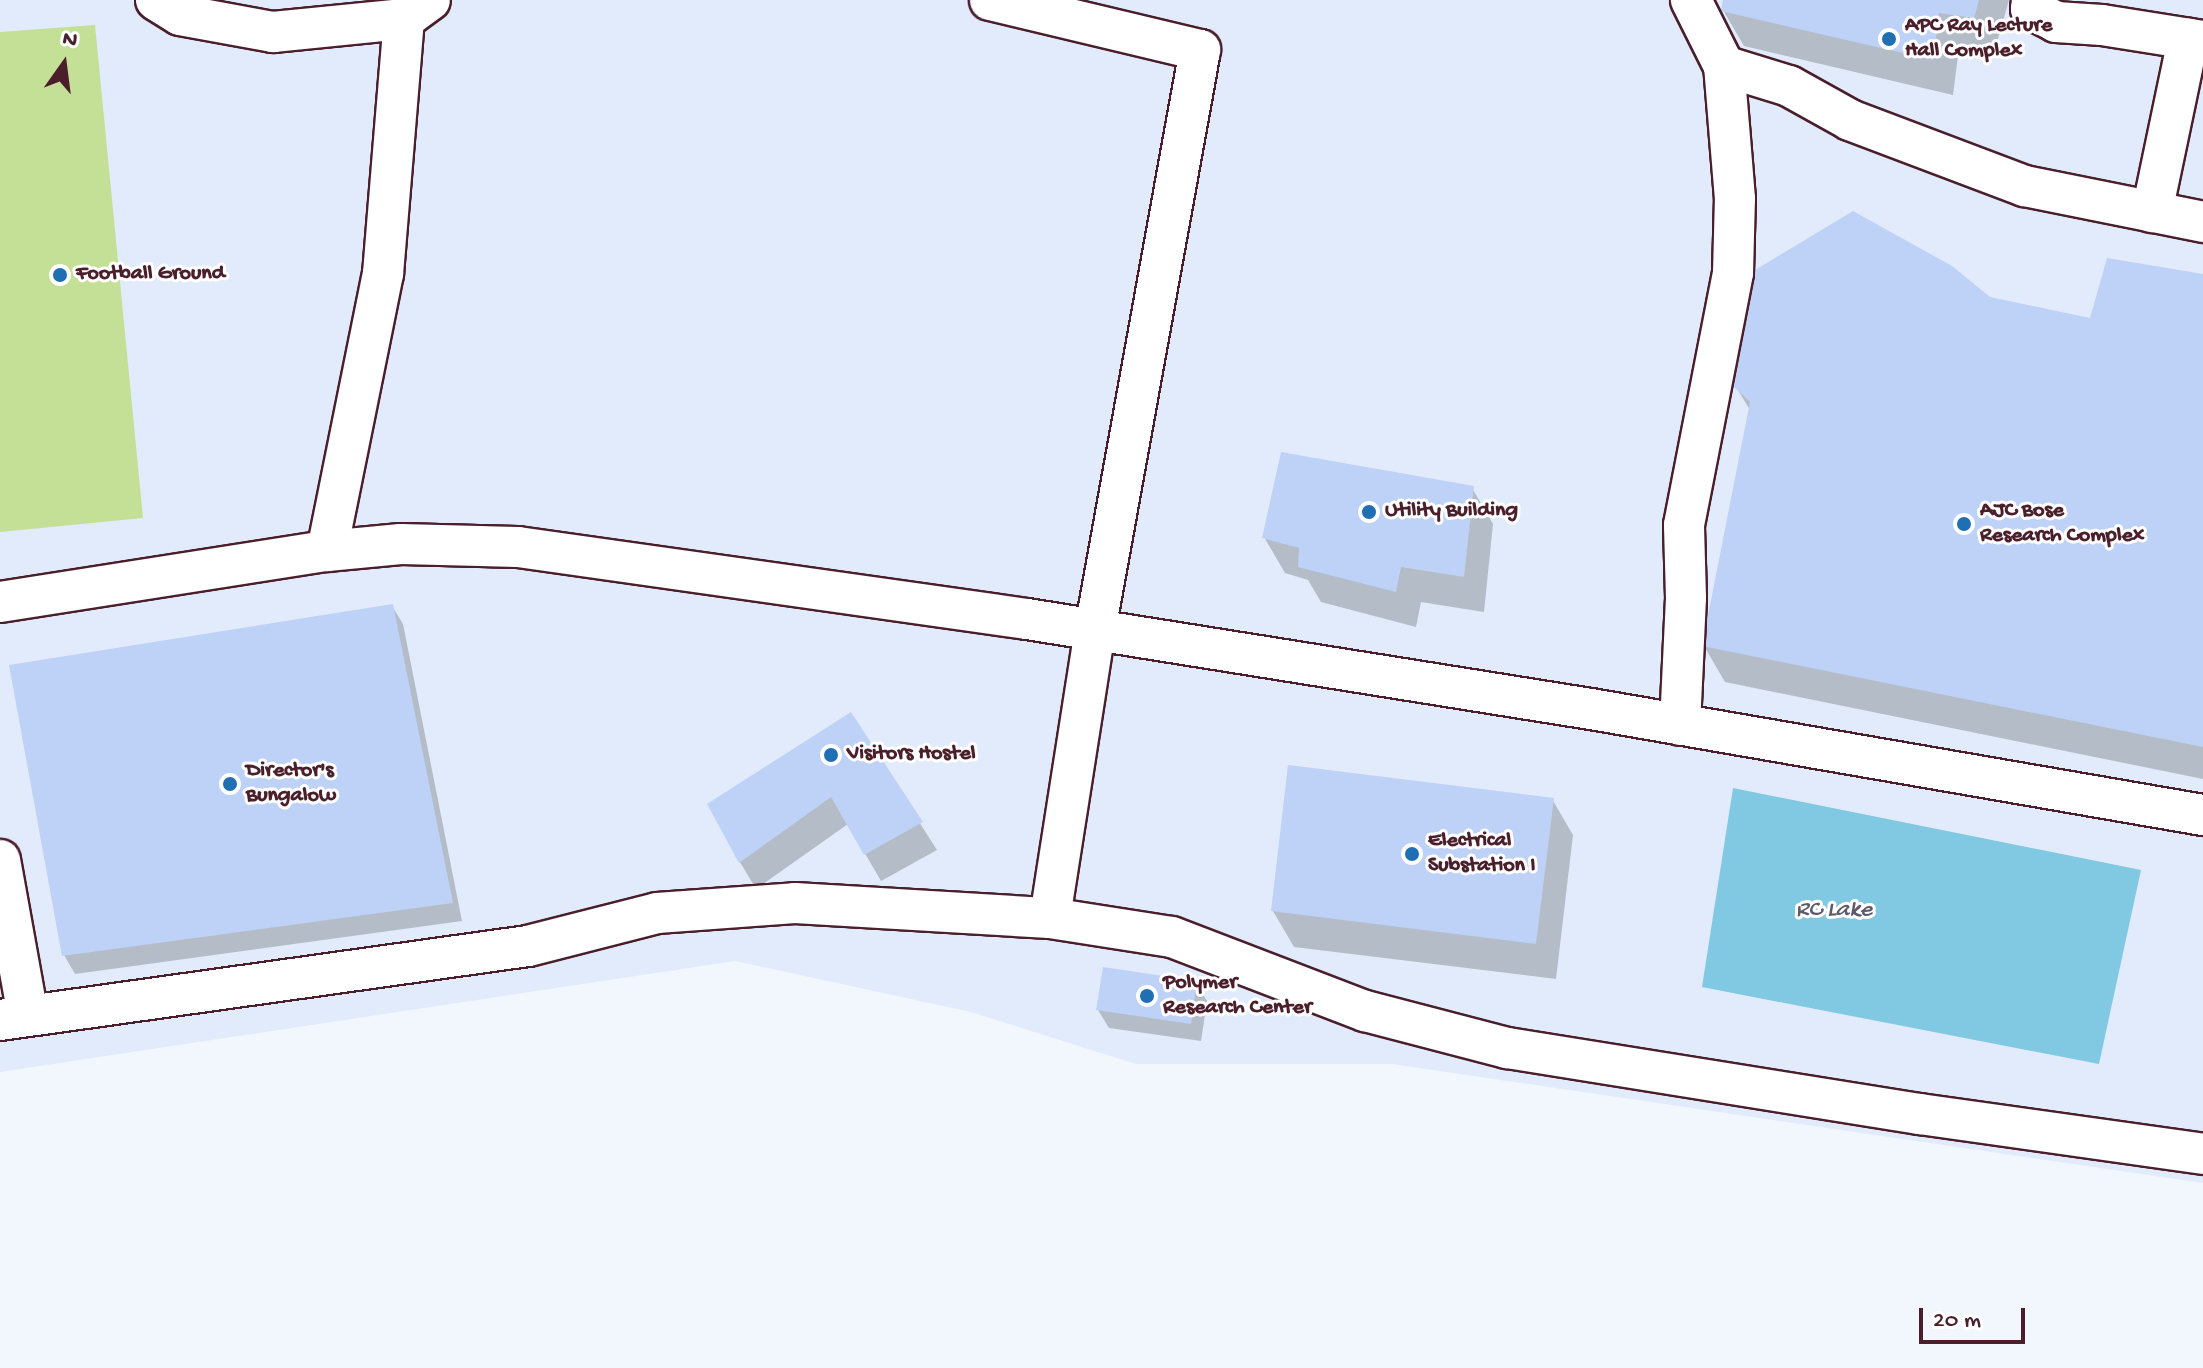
<!DOCTYPE html>
<style>
body{margin:0}
#map{position:relative;width:2203px;height:1368px;overflow:hidden;background:#f2f6fd;font-family:"Gochi Hand",sans-serif}
div>[style]{position:absolute}
.built>*{inset:0;background:#e2ebfb}
.green>*{inset:0;background:#c4df96}
.water>*{inset:0;background:#81c9e2}
.shadow>*{inset:0;background:#0003}
.building>*{inset:0;background:#bed1f6}
.roads{filter:drop-shadow(2px 0 #4a1f2b) drop-shadow(-2px 0 #4a1f2b) drop-shadow(0 2px #4a1f2b) drop-shadow(0 -2px #4a1f2b)}
.minor>*{height:40px;margin:-20px;padding:0 20px;transform-origin:20px;border-radius:20px;background:#fff}
.dots>*{width:22px;height:22px;translate:-50% -50%;box-sizing:border-box;border:4px solid #fff;border-radius:50%}
span{translate:-50% -50%;white-space:nowrap;text-align:center;line-height:1.15;-webkit-text-stroke:6px #fff;paint-order:stroke}
.poi-label{font-size:22px;color:#4a1f2b;font-weight:700}
.left{translate:0 -50%;text-align:left}
.water-label{font-size:24px;color:#5d5a6b;font-style:italic}
.north{position:absolute;left:24px;top:24px;width:80px;height:80px;-webkit-text-stroke:6px #fff;paint-order:stroke;rotate:14deg;font-size:22px;font-weight:700;line-height:32px;text-align:center;color:#4a1f2b}
.north::after{content:'';display:block;margin:auto;width:28px;height:36px;background:#4a1f2b;clip-path:polygon(50% 0,100% 100%,50% 72%,0 100%)}
.scale{position:absolute;left:1919px;top:1308px;width:106px;height:36px;box-sizing:border-box;border:4px solid #4a1f2b;border-top:0;padding-left:10px;font-size:24px;line-height:28px;white-space:nowrap;color:#4a1f2b;-webkit-text-stroke:6px #fff;paint-order:stroke}
</style>
<div id="map">
<div class="built">
<i style="clip-path:polygon(0 0,2203px 0,2203px 1183px,1392px 1064px,1136px 1064px,971px 1012px,735px 961px,0 1072px)"></i>
</div>
<div class="green">
<i style="clip-path:polygon(95px 25px,143px 518px,0 532px,0 32px)"></i>
</div>
<div class="water">
<i style="clip-path:polygon(1733px 788px,2141px 870px,2099px 1064px,1702px 987px)"></i>
</div>
<div class="shadow">
<i style="clip-path:polygon(1725px 0,2009px 0,1994px 53px,1959px 48px,1953px 95px,1744px 46px,1723px 10px)"></i>
<i style="clip-path:polygon(2203px 276px,2203px 779px,1725px 682px,1704px 646px,1750px 410px,1736px 387px,1989px 299px,2091px 321px)"></i>
<i style="clip-path:polygon(1472px 488px,1493px 524px,1484px 612px,1421px 602px,1416px 627px,1321px 602px,1308px 580px,1285px 573px,1264px 537px)"></i>
<i style="clip-path:polygon(392px 606px,403px 624px,462px 921px,75px 974px,64px 955px)"></i>
<i style="clip-path:polygon(850px 714px,937px 850px,881px 881px,848px 824px,756px 889px,740px 862px)"></i>
<i style="clip-path:polygon(1552px 799px,1573px 835px,1556px 979px,1294px 947px,1273px 911px)"></i>
<i style="clip-path:polygon(1196px 983px,1207px 1001px,1201px 1041px,1109px 1028px,1098px 1010px)"></i>
</div>
<div class="building">
<i style="clip-path:polygon(1723px 0,1979px 0,1974px 18px,1939px 13px,1933px 60px,1721px 11px)"></i>
<i style="clip-path:polygon(1853px 211px,1952px 266px,1990px 297px,2090px 318px,2107px 258px,2203px 274px,2203px 747px,1702px 646px,1750px 402px,1734px 387px,1738px 320px,1755px 270px)"></i>
<i style="clip-path:polygon(1281px 452px,1474px 486px,1464px 577px,1401px 567px,1396px 592px,1298px 567px,1299px 548px,1262px 538px)"></i>
<i style="clip-path:polygon(393px 604px,453px 903px,62px 956px,9px 665px)"></i>
<i style="clip-path:polygon(851px 712px,923px 822px,864px 855px,831px 797px,739px 863px,707px 804px)"></i>
<i style="clip-path:polygon(1288px 765px,1554px 798px,1536px 944px,1271px 911px)"></i>
<i style="clip-path:polygon(1103px 967px,1197px 981px,1191px 1024px,1096px 1010px)"></i>
</div>
<div class="roads">
<div class="minor">
<i style="left:156px;top:0;width:28px;rotate:32deg"></i>
<i style="left:180px;top:15px;width:95px;rotate:10.4deg"></i>
<i style="left:273px;top:32px;width:132px;rotate:-5.7deg"></i>
<i style="left:990px;top:0;width:216px;rotate:13.4deg"></i>
<i style="left:1200px;top:50px;width:589px;rotate:100.26deg"></i>
<i style="left:1095px;top:630px;width:291px;rotate:98.9deg"></i>
<i style="left:2032px;top:0;width:9px;rotate:96deg"></i>
<i style="left:2031px;top:9px;width:28px;rotate:27deg"></i>
<i style="left:2056px;top:22px;width:46px;rotate:3.7deg"></i>
<i style="left:2102px;top:25px;width:102px;rotate:9deg"></i>
<i style="left:1724px;top:66px;width:68px;rotate:17.1deg"></i>
<i style="left:1789px;top:86px;width:70px;rotate:29.1deg"></i>
<i style="left:1850px;top:120px;width:187px;rotate:20.7deg"></i>
<i style="left:2025px;top:186px;width:182px;rotate:11.4deg"></i>
<i style="left:2152px;top:212px;width:177px;rotate:-78.2deg"></i>
<i style="left:327px;top:551px;width:283px;rotate:-78.6deg"></i>
<i style="left:383px;top:274px;width:256px;rotate:-85.3deg"></i>
<i style="left:404px;top:19px;width:32px;rotate:-36deg"></i>
<i style="left:0;top:602px;width:331px;rotate:-8.9deg"></i>
<i style="left:327px;top:551px;width:74px;rotate:-5.4deg"></i>
<i style="left:401px;top:544px;width:117px;rotate:1.5deg"></i>
<i style="left:518px;top:547px;width:514px;rotate:8.05deg"></i>
<i style="left:1027px;top:619px;width:571px;rotate:9.07deg"></i>
<i style="left:1591px;top:709px;width:621px;rotate:9.83deg"></i>
<i style="left:1680px;top:725px;width:127px;rotate:-87.3deg"></i>
<i style="left:1686px;top:598px;width:73px;rotate:-91.6deg"></i>
<i style="left:1684px;top:525px;width:257px;rotate:-79deg"></i>
<i style="left:1733px;top:273px;width:74px;rotate:-88.5deg"></i>
<i style="left:1735px;top:199px;width:133px;rotate:-94.7deg"></i>
<i style="left:1724px;top:66px;width:74px;rotate:-116.6deg"></i>
<i style="left:0;top:860px;width:158px;rotate:79.8deg"></i>
<i style="left:0;top:1020px;width:533px;rotate:-7.98deg"></i>
<i style="left:528px;top:946px;width:133px;rotate:-14.3deg"></i>
<i style="left:657px;top:913px;width:138px;rotate:-4.1deg"></i>
<i style="left:795px;top:903px;width:255px;rotate:3.4deg"></i>
<i style="left:1050px;top:918px;width:123px;rotate:8.9deg"></i>
<i style="left:1172px;top:937px;width:207px;rotate:21deg"></i>
<i style="left:1365px;top:1011px;width:147px;rotate:14.6deg"></i>
<i style="left:1507px;top:1048px;width:418px;rotate:9.1deg"></i>
<i style="left:1920px;top:1114px;width:286px;rotate:8deg"></i>
</div>
</div>
<div class="dots">
<i style="left:1889px;top:39px;background:#1f6fb2"></i>
<i style="left:60px;top:275px;background:#1f6fb2"></i>
<i style="left:1369px;top:512px;background:#1f6fb2"></i>
<i style="left:1964px;top:524px;background:#1f6fb2"></i>
<i style="left:831px;top:755px;background:#1f6fb2"></i>
<i style="left:230px;top:784px;background:#1f6fb2"></i>
<i style="left:1412px;top:854px;background:#1f6fb2"></i>
<i style="left:1147px;top:996px;background:#1f6fb2"></i>
</div>
<div class="poi-label">
<span class="left" style="left:1905px;top:39px">APC Ray Lecture<br>Hall Complex</span>
<span class="left" style="left:76px;top:275px">Football Ground</span>
<span class="left" style="left:1980px;top:524px">AJC Bose<br>Research Complex</span>
<span class="left" style="left:1385px;top:512px">Utility Building</span>
<span class="left" style="left:847px;top:755px">Visitors Hostel</span>
<span class="left" style="left:246px;top:784px">Director's<br>Bungalow</span>
<span class="left" style="left:1428px;top:854px">Electrical<br>Substation I</span>
<span class="left" style="left:1163px;top:996px">Polymer<br>Research Center</span>
</div>
<div class="water-label">
<span style="left:1834px;top:911px">RC Lake</span>
</div>
<div class="north">N</div>
<div class="scale">20 m</div>
</div>
